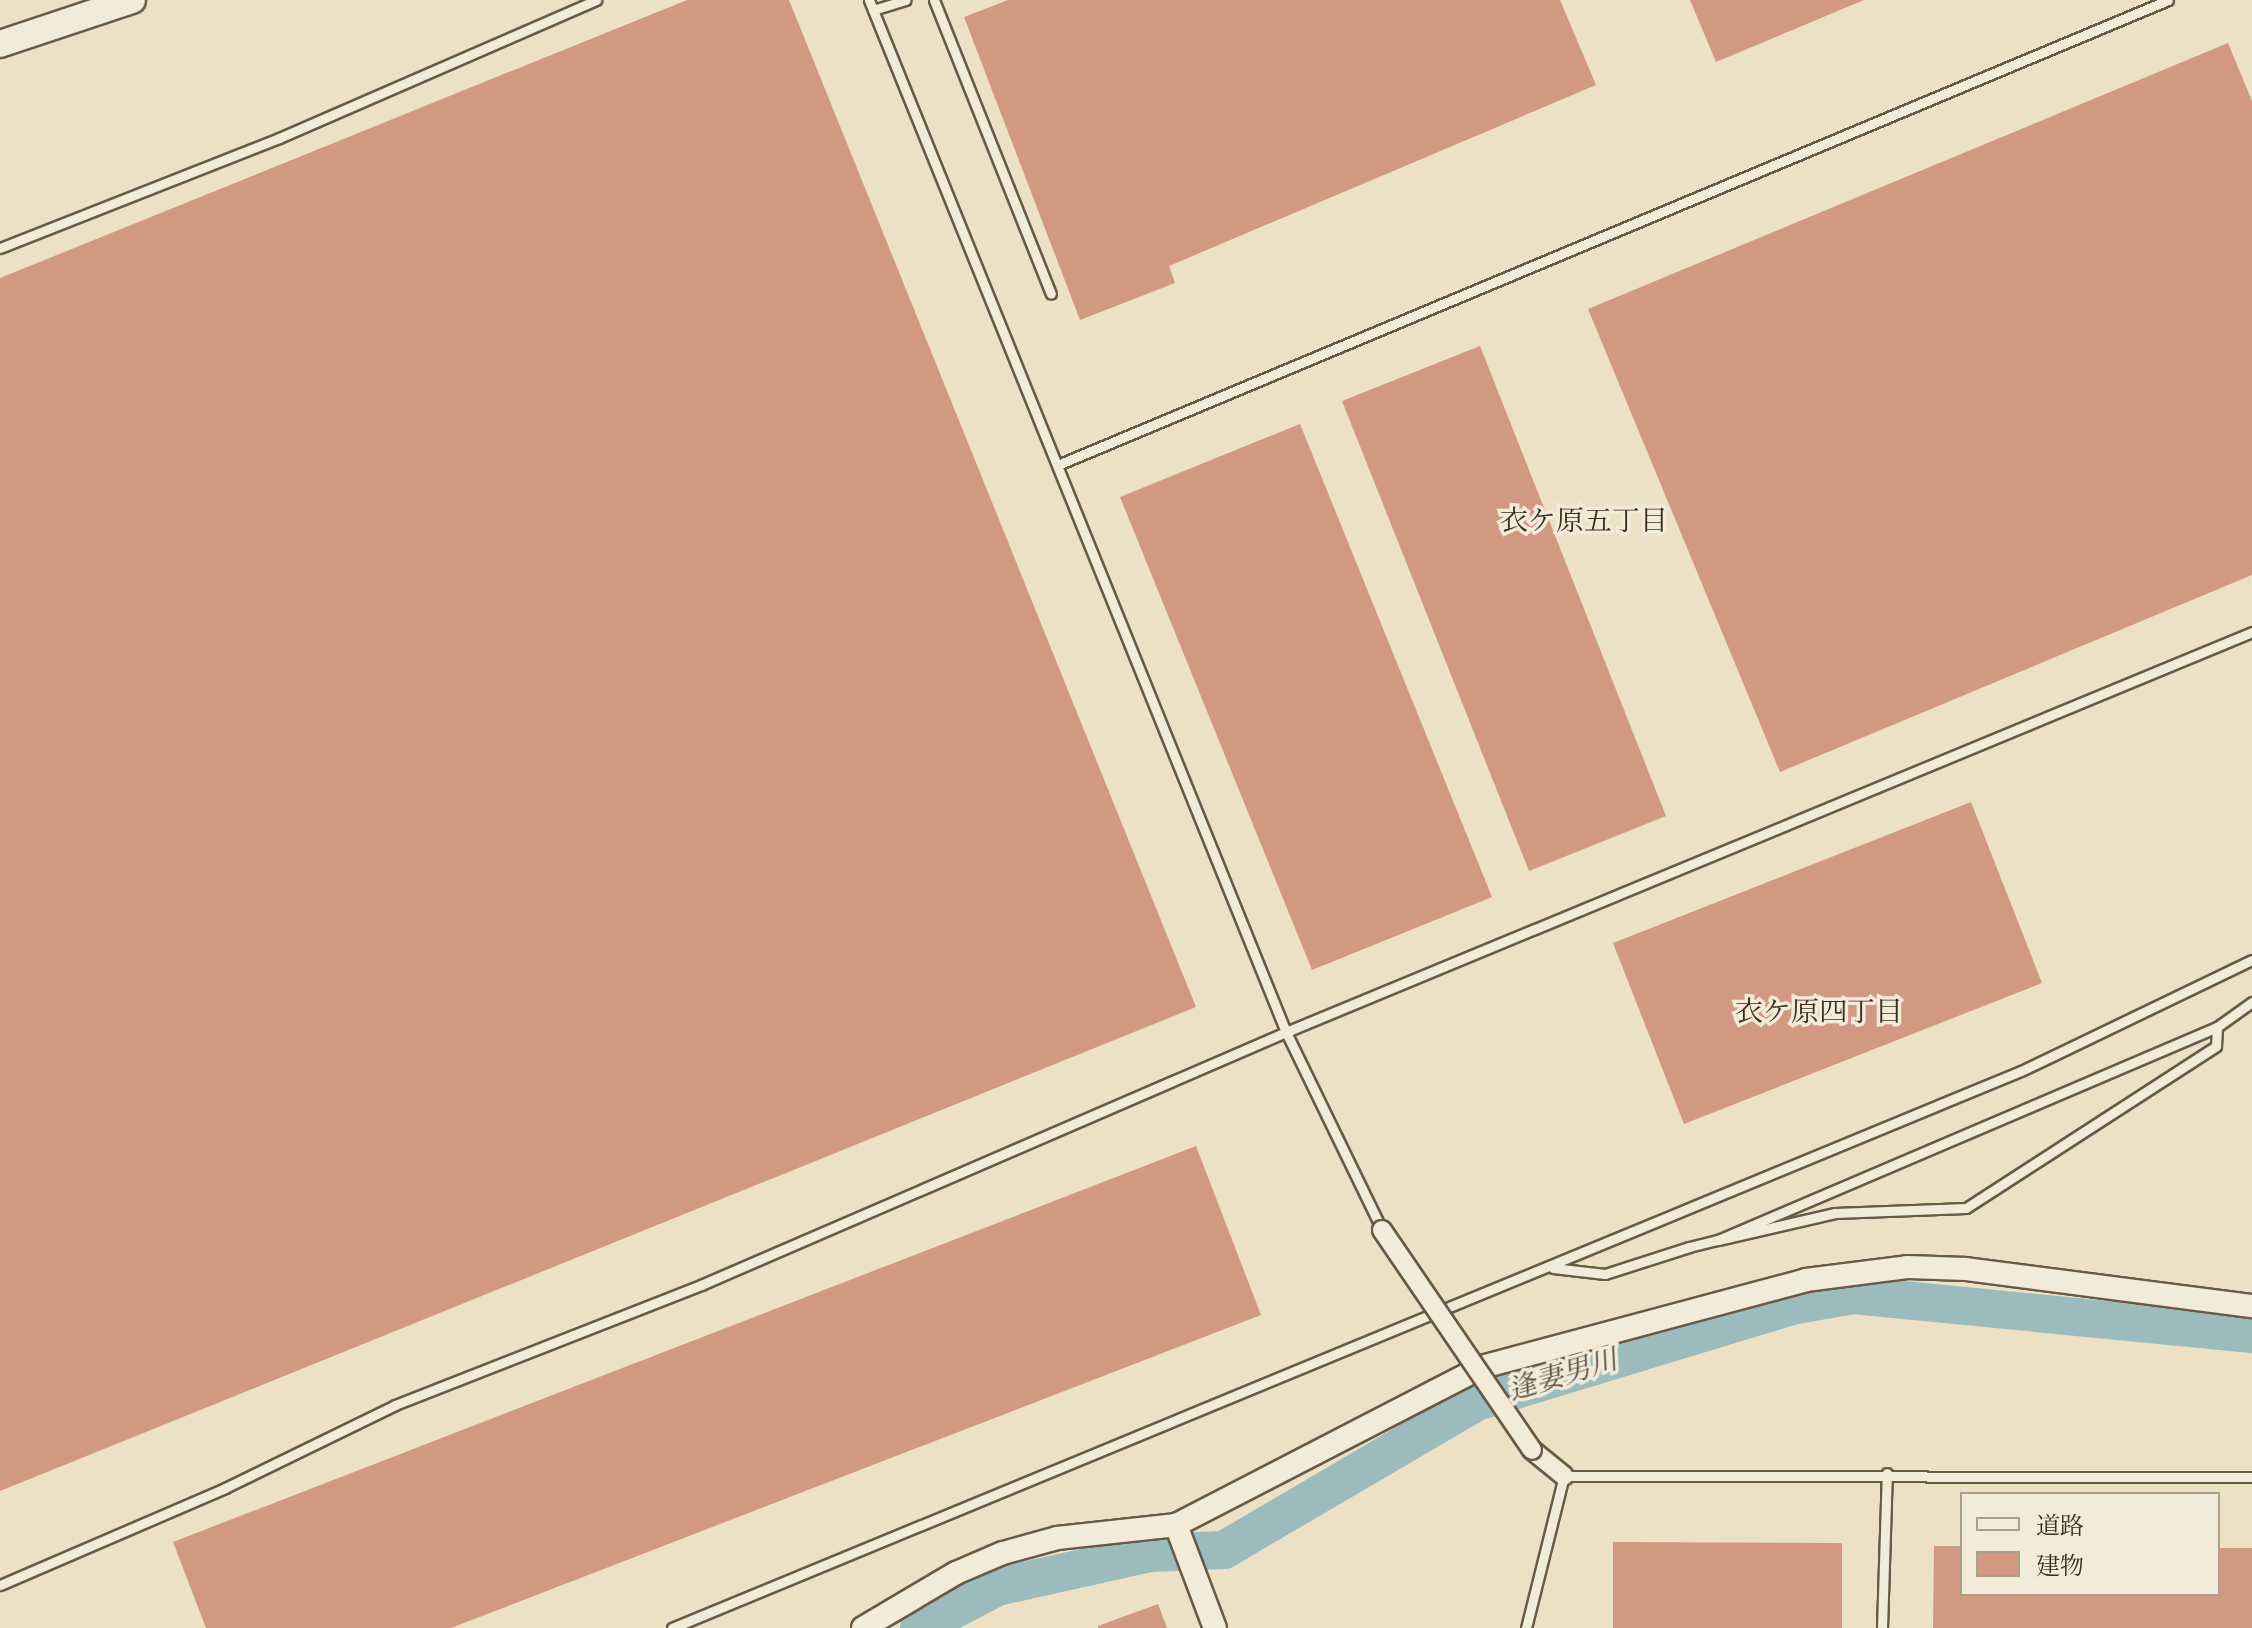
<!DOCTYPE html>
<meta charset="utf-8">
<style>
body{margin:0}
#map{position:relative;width:2252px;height:1628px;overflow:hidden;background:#ece0c5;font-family:"Libre Bodoni","Noto Serif JP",serif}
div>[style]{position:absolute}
.river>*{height:38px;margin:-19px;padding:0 19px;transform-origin:19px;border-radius:19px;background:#9bbbbd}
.building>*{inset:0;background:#d29982}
.roads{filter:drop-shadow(2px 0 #685a46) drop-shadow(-2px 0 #685a46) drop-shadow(0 2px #685a46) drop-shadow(0 -2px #685a46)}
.service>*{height:9px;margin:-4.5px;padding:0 4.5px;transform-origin:4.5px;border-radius:4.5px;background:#f3ebd9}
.minor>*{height:18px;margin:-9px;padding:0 9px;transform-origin:9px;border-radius:9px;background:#f3ebd9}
.tertiary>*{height:22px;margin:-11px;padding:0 11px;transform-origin:11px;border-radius:11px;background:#f3ebd9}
.secondary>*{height:26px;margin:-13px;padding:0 13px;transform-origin:13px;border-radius:13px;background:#f3ebd9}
.bridges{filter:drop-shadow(2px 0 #685a46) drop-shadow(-2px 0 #685a46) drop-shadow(0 2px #685a46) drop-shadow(0 -2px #685a46)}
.minor-bridge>*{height:18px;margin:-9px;padding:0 9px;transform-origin:9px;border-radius:9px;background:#f3ebd9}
span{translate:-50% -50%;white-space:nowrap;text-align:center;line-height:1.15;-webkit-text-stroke:7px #f3ebd9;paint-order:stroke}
.neighbourhood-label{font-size:28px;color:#3c2e1b}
.water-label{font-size:28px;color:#545144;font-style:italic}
.legend{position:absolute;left:1960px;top:1492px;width:260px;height:104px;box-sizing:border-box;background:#f3ebd9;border:2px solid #aa9f8d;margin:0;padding:10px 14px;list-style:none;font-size:24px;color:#3c2e1b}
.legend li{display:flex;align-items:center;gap:16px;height:40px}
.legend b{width:40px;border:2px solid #aa9f8d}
</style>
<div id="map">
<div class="river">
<i style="left:919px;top:1628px;width:88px;rotate:-27.7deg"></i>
<i style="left:997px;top:1587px;width:157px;rotate:-12.5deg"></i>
<i style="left:1150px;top:1553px;width:74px;rotate:-2.3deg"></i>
<i style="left:1224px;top:1550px;width:292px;rotate:-30.4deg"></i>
<i style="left:1476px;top:1402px;width:329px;rotate:-16.9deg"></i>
<i style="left:1791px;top:1306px;width:63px;rotate:-10.1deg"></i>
<i style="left:1853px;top:1295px;width:401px;rotate:5.6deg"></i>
</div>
<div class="building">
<i style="clip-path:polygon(687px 0,789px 0,1196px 1007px,0 1491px,0 278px)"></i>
<i style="clip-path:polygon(1008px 0,1560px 0,1596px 85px,1169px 266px,1175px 283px,1080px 320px,964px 17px)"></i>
<i style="clip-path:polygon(1690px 0,1864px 0,1716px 62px)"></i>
<i style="clip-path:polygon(2228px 43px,2252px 101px,2252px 575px,1780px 772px,1588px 309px)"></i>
<i style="clip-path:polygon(1480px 346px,1666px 816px,1529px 871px,1342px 401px)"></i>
<i style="clip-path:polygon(1300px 424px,1492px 897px,1312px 970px,1120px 497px)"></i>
<i style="clip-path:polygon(1971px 802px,2042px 983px,1684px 1124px,1613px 943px)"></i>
<i style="clip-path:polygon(1196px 1146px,1261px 1315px,451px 1628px,206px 1628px,173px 1542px)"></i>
<i style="clip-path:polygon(1613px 1542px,1842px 1543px,1842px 1628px,1613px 1628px)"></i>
<i style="clip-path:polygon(1934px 1546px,1962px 1546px,1962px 1594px,2218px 1594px,2218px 1548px,2252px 1548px,2252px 1628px,1933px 1628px)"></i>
<i style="clip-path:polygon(1158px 1604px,1167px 1628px,1098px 1628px,1098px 1626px)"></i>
</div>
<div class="roads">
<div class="service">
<i style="left:869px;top:0;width:1113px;rotate:68deg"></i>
<i style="left:1286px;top:1032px;width:220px;rotate:64.1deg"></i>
<i style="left:934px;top:0;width:316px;rotate:68.3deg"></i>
<i style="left:873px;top:10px;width:34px;rotate:-17deg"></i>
<i style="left:0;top:248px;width:300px;rotate:-21.5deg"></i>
<i style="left:279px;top:138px;width:346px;rotate:-23.5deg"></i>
<i style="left:1060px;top:464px;width:1201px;rotate:-22.72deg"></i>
<i style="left:2217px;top:1027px;width:43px;rotate:-35.5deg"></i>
<i style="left:1553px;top:1268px;width:52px;rotate:6.6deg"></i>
<i style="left:1605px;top:1274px;width:88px;rotate:-17.8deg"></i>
<i style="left:1689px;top:1247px;width:30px;rotate:-14deg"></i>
<i style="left:1718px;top:1240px;width:120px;rotate:-13deg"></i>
<i style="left:1835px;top:1213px;width:131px;rotate:-2.2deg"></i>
<i style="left:1966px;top:1208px;width:298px;rotate:-32.9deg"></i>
<i style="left:2216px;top:1046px;width:19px;rotate:-87deg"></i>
<i style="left:2217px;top:1027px;width:543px;rotate:156.88deg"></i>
<i style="left:0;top:1585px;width:245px;rotate:-23.3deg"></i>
<i style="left:225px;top:1488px;width:189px;rotate:-26deg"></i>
<i style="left:395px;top:1405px;width:329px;rotate:-21.4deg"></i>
<i style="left:701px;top:1285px;width:637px;rotate:-23.39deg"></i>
<i style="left:1286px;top:1032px;width:1046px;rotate:-22.49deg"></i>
<i style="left:672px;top:1628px;width:1459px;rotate:-22.44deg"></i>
<i style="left:2021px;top:1071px;width:256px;rotate:-25.7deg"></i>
<i style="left:1526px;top:1628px;width:157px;rotate:-76deg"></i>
<i style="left:1564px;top:1476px;width:688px;rotate:0.08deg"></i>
<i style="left:1882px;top:1628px;width:155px;rotate:-88.2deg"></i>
</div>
<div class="minor">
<i style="left:1532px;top:1450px;width:41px;rotate:39.1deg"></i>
</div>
<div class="tertiary">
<i style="left:1176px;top:1525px;width:110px;rotate:69.3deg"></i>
<i style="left:863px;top:1628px;width:108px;rotate:-30.6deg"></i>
<i style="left:956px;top:1573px;width:51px;rotate:-23.1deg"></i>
<i style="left:1003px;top:1553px;width:56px;rotate:-15.5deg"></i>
<i style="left:1057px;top:1538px;width:120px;rotate:-6.2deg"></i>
<i style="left:1176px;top:1525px;width:344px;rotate:-27.3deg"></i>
<i style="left:1482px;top:1367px;width:335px;rotate:-15deg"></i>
<i style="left:1806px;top:1280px;width:102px;rotate:-7.3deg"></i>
<i style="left:1907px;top:1267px;width:59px;rotate:1.9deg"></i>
<i style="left:1966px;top:1269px;width:288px;rotate:7.4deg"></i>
</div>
<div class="secondary">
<i style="left:0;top:44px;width:139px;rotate:-18.4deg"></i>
</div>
</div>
<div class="bridges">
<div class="minor-bridge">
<i style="left:1382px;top:1230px;width:266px;rotate:55.7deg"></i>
</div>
</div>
<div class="neighbourhood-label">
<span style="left:1584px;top:522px">衣ケ原五丁目</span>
<span style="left:1819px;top:1013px">衣ケ原四丁目</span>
</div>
<div class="water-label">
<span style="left:1563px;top:1376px;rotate:-17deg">逢妻男川</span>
</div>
<ul class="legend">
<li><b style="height:10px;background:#f3ebd9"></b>道路</li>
<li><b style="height:22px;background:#d29982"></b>建物</li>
</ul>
</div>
